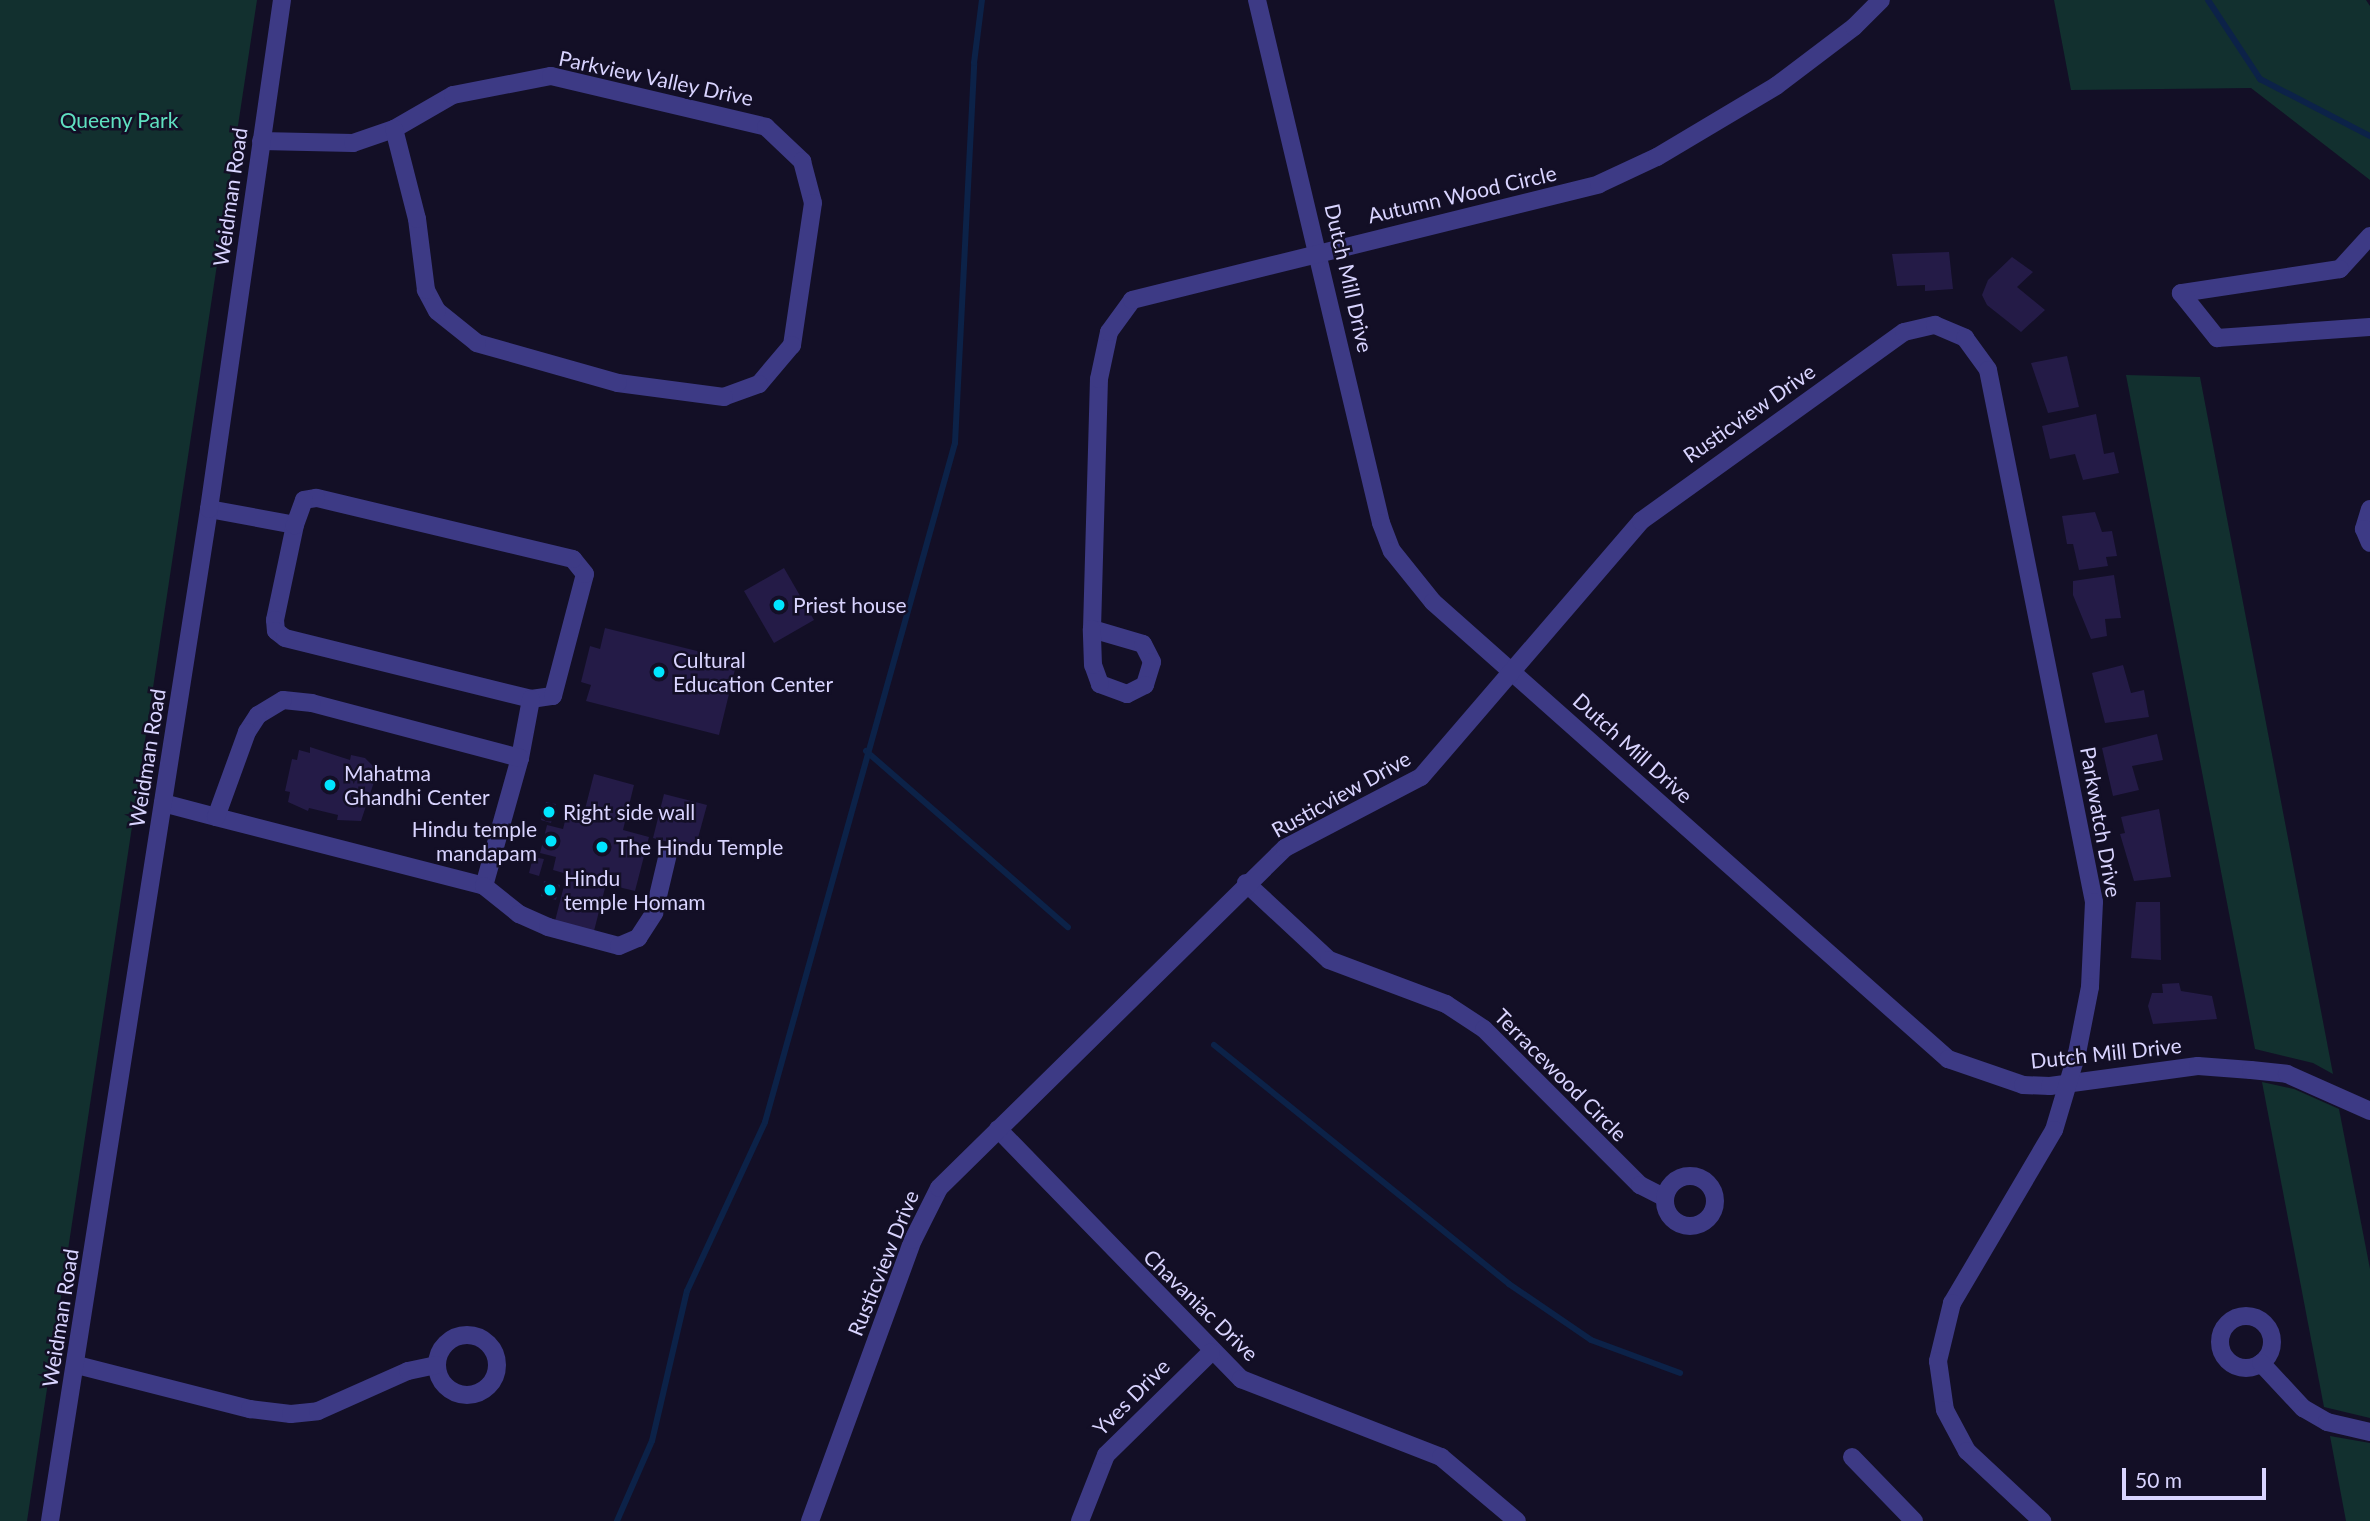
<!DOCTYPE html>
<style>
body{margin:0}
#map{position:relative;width:2370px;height:1521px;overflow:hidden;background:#130f26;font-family:Lato,sans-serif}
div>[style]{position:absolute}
.green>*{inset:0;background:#12302f}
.stream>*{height:6px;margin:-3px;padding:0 3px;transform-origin:3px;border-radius:3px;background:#0c2248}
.building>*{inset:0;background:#241b47}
.minor>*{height:18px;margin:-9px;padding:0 9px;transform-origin:9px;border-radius:9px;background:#3d3a85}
.minor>.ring{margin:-9px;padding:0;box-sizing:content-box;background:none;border:18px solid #3d3a85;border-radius:50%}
.dots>*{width:19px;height:19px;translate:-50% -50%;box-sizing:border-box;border:4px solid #130f26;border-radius:50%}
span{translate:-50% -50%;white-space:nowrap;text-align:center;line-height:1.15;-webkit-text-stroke:5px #130f26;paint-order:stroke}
.street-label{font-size:21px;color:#d9d4ff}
.park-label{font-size:21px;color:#5fe0c0}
.poi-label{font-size:21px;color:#d9d4ff}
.left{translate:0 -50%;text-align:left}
.right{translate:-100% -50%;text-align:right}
.scale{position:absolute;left:2122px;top:1468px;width:144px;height:32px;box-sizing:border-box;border:4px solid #d9d4ff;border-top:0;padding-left:9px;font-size:21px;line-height:24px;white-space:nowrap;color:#d9d4ff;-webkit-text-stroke:5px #130f26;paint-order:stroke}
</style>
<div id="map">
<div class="green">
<i style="clip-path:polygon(0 0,257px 0,27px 1521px,0 1521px)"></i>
<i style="clip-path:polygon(2054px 0,2366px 0,2370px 6px,2370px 180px,2251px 88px,2071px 90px)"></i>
<i style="clip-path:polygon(2126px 375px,2200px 377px,2333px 1074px,2313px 1063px,2255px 1049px)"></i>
<i style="clip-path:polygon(2262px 1082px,2294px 1089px,2339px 1109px,2370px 1269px,2370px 1418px,2324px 1407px)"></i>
<i style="clip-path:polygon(2330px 1436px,2370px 1443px,2370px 1521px,2346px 1521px)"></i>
</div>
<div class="stream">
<i style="left:2208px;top:0;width:95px;rotate:56.6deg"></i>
<i style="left:2260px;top:79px;width:124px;rotate:27.4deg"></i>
<i style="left:866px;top:751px;width:268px;rotate:41.1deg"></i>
<i style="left:1214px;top:1045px;width:380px;rotate:39deg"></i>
<i style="left:1509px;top:1284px;width:99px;rotate:34.3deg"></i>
<i style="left:1591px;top:1340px;width:95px;rotate:20.3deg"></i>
<i style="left:617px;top:1521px;width:87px;rotate:-66.4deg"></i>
<i style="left:652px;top:1441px;width:154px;rotate:-76.9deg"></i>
<i style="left:687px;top:1291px;width:186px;rotate:-65.2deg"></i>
<i style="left:765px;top:1122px;width:705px;rotate:-74.37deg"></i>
<i style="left:955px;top:443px;width:380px;rotate:-87.1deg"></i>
<i style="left:974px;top:63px;width:64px;rotate:-82.8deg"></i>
</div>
<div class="building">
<i style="clip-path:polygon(1949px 252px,1953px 289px,1925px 291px,1925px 285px,1897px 286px,1892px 254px)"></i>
<i style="clip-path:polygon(2012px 257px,2033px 272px,2017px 287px,2045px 310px,2021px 332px,1987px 305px,1982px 295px,1988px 280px)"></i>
<i style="clip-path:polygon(2067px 356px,2079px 407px,2048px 413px,2031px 363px)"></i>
<i style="clip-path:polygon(2096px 414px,2104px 454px,2114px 452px,2119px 473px,2083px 480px,2075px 454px,2050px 459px,2042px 426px)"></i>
<i style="clip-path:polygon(2095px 512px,2102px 532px,2112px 531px,2117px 556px,2106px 557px,2108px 566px,2079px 570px,2073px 544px,2067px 544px,2062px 516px)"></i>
<i style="clip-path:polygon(784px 568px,814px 620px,774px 643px,744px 591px)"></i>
<i style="clip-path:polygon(2114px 575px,2121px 618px,2105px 619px,2107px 636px,2091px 639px,2073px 595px,2073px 581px)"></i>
<i style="clip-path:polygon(605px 628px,737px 661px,719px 735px,586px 701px,591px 685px,581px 682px,590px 646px,600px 649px)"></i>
<i style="clip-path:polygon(2123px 665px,2131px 693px,2144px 690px,2149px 717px,2105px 723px,2092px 673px)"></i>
<i style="clip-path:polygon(2157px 734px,2163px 760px,2132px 766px,2139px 790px,2113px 796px,2102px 748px)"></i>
<i style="clip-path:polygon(310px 747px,350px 760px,351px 755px,365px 758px,374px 767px,371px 778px,375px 779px,361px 821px,337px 820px,338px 815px,309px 808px,308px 811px,288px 802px,290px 792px,285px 791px,292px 759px,297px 760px,299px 750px,310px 753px)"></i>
<i style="clip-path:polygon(594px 774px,634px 785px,623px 830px,649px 837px,635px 891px,606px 884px,594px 931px,555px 921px,567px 874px,553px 870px,556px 857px,540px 853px,547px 825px,563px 829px,566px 817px,582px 821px)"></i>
<i style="clip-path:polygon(664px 794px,707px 805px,695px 849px,653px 838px)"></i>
<i style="clip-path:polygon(546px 802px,556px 804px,551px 823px,541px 820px)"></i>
<i style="clip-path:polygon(2159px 809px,2171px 877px,2134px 881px,2120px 834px,2125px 833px,2121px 817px)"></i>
<i style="clip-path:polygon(533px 857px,544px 859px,539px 876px,529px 873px)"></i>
<i style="clip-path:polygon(544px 881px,560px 885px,556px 900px,541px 896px)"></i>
<i style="clip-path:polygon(2136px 902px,2160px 902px,2161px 960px,2131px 958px)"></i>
<i style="clip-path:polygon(2179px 983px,2181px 991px,2212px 996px,2217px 1019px,2153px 1024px,2148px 1006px,2152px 993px,2163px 993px,2162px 984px)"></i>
</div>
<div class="minor">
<i style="left:1257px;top:0;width:537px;rotate:76.66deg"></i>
<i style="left:1381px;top:523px;width:30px;rotate:69deg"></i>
<i style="left:1392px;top:551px;width:65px;rotate:51.2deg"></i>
<i style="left:1433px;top:602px;width:689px;rotate:41.59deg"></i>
<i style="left:1948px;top:1059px;width:79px;rotate:19.1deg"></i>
<i style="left:2023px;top:1085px;width:27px;rotate:2deg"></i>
<i style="left:2050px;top:1086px;width:149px;rotate:-7.7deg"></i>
<i style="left:2198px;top:1066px;width:53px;rotate:4.3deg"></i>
<i style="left:2251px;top:1070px;width:36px;rotate:6deg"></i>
<i style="left:2287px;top:1074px;width:91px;rotate:24deg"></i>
<i style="left:261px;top:141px;width:92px;rotate:1.2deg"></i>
<i style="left:353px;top:143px;width:43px;rotate:-18.9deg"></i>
<i style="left:394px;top:129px;width:68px;rotate:-30deg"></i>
<i style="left:453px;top:95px;width:100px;rotate:-11deg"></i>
<i style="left:551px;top:76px;width:221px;rotate:13.3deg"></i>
<i style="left:766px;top:127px;width:50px;rotate:43.4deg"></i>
<i style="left:802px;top:161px;width:43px;rotate:75.3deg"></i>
<i style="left:813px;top:203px;width:144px;rotate:98.4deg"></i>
<i style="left:792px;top:345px;width:51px;rotate:130.2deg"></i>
<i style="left:759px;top:384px;width:37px;rotate:160deg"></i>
<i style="left:724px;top:397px;width:107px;rotate:-172.5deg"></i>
<i style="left:618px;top:383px;width:147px;rotate:-164.2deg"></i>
<i style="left:477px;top:343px;width:51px;rotate:-141.3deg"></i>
<i style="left:437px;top:311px;width:24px;rotate:-118deg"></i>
<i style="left:426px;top:290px;width:72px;rotate:-97.2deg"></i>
<i style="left:417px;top:219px;width:93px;rotate:-104.3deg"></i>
<i style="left:2370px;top:236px;width:45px;rotate:132.3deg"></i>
<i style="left:2340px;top:269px;width:161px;rotate:171.4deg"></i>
<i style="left:2181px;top:293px;width:58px;rotate:51.3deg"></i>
<i style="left:2217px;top:338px;width:153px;rotate:-4.1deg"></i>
<i style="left:209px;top:509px;width:87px;rotate:10.5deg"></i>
<i style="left:295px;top:525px;width:97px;rotate:101.9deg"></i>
<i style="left:275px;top:620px;width:11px;rotate:85deg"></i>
<i style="left:276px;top:631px;width:11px;rotate:38deg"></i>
<i style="left:285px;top:638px;width:253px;rotate:13.9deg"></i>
<i style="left:531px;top:699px;width:22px;rotate:-8deg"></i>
<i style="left:553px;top:696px;width:126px;rotate:-75.3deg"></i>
<i style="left:585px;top:574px;width:19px;rotate:-129deg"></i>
<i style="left:573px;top:559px;width:264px;rotate:-166.6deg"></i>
<i style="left:316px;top:498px;width:12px;rotate:171deg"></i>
<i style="left:304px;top:500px;width:27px;rotate:110deg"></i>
<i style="left:2370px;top:509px;width:21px;rotate:107deg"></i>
<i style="left:2364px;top:529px;width:15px;rotate:67deg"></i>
<i style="left:1092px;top:629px;width:250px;rotate:-88.4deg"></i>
<i style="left:1099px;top:379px;width:48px;rotate:-78deg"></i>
<i style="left:1109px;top:332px;width:39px;rotate:-54deg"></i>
<i style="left:1132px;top:300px;width:481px;rotate:-13.9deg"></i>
<i style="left:1599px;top:184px;width:64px;rotate:-25deg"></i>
<i style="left:1657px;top:157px;width:139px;rotate:-30.8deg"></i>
<i style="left:1776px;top:86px;width:98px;rotate:-37.1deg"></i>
<i style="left:1854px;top:27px;width:38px;rotate:-45deg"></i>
<i style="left:1092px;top:629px;width:53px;rotate:16.4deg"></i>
<i style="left:1143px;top:644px;width:20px;rotate:63deg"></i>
<i style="left:1152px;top:662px;width:24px;rotate:107deg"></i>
<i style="left:1145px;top:685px;width:20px;rotate:153deg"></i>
<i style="left:1127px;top:694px;width:29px;rotate:-160deg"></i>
<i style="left:1100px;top:684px;width:20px;rotate:-110deg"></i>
<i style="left:1093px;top:665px;width:36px;rotate:-92deg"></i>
<i style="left:520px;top:758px;width:60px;rotate:-79.4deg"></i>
<i style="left:163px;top:803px;width:55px;rotate:14.8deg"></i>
<i style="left:216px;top:817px;width:277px;rotate:14.4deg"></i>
<i style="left:484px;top:886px;width:133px;rotate:-74.3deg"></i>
<i style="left:520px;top:758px;width:215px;rotate:-165.2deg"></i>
<i style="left:312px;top:703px;width:29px;rotate:-174deg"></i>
<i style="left:283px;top:700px;width:29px;rotate:149deg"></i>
<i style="left:258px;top:715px;width:20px;rotate:123deg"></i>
<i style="left:247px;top:732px;width:90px;rotate:110deg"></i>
<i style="left:1246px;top:883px;width:113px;rotate:42.9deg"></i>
<i style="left:1329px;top:960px;width:125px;rotate:20.6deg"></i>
<i style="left:1446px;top:1004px;width:45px;rotate:33.3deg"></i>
<i style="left:1484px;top:1029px;width:221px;rotate:45deg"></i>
<i style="left:1640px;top:1185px;width:27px;rotate:27deg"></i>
<i style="left:484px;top:886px;width:45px;rotate:38.7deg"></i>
<i style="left:519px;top:914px;width:32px;rotate:24deg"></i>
<i style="left:548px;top:927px;width:73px;rotate:15deg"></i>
<i style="left:619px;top:946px;width:21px;rotate:-23deg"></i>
<i style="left:638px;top:938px;width:30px;rotate:-57deg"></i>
<i style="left:654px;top:913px;width:61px;rotate:-76.7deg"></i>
<i style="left:998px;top:1129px;width:349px;rotate:45.8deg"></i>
<i style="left:1241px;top:1379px;width:215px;rotate:21.3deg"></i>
<i style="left:1441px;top:1457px;width:99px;rotate:40.1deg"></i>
<i class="ring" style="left:1665px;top:1176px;width:32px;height:32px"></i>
<i class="ring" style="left:2220px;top:1316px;width:34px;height:34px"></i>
<i class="ring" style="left:437px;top:1335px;width:42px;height:42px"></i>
<i style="left:2261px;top:1363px;width:62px;rotate:47deg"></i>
<i style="left:2303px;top:1408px;width:28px;rotate:30deg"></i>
<i style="left:2327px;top:1422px;width:44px;rotate:13.1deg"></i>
<i style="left:77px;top:1365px;width:179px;rotate:14.3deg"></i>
<i style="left:250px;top:1409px;width:41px;rotate:7deg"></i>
<i style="left:291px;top:1414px;width:27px;rotate:-6deg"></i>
<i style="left:318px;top:1411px;width:98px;rotate:-24deg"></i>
<i style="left:408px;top:1371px;width:29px;rotate:-12deg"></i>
<i style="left:1852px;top:1457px;width:89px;rotate:45.9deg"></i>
<i style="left:50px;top:1521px;width:1024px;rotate:-81.07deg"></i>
<i style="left:209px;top:509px;width:514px;rotate:-81.84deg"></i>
<i style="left:810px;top:1521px;width:299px;rotate:-69.9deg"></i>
<i style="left:913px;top:1240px;width:58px;rotate:-63.4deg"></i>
<i style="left:939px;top:1188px;width:485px;rotate:-44.5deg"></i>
<i style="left:1285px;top:848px;width:153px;rotate:-27.6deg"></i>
<i style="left:1421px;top:777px;width:338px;rotate:-49.3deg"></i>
<i style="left:1641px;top:521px;width:324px;rotate:-35.7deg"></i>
<i style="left:1904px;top:332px;width:32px;rotate:-13deg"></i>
<i style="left:1935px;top:325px;width:33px;rotate:23deg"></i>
<i style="left:1965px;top:338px;width:39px;rotate:54deg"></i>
<i style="left:1988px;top:370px;width:542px;rotate:78.73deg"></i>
<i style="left:2094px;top:902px;width:85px;rotate:92.7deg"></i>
<i style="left:2090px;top:987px;width:67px;rotate:101.1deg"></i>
<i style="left:2077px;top:1053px;width:80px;rotate:106.6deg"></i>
<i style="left:2054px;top:1130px;width:201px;rotate:120.5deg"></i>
<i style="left:1952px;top:1303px;width:60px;rotate:103.6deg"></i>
<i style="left:1938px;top:1361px;width:49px;rotate:81.9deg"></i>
<i style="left:1945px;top:1410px;width:47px;rotate:61.8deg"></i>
<i style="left:1967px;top:1451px;width:103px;rotate:43deg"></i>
<i style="left:1080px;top:1521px;width:71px;rotate:-68.5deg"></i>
<i style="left:1106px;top:1455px;width:147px;rotate:-44.4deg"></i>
</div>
<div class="dots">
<i style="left:779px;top:605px;background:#00e5ff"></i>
<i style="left:659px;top:672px;background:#00e5ff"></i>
<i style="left:330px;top:785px;background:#00e5ff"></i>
<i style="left:549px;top:812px;background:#00e5ff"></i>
<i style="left:551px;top:841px;background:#00e5ff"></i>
<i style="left:602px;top:847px;background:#00e5ff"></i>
<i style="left:550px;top:890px;background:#00e5ff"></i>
</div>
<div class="street-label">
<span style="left:656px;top:78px;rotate:12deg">Parkview Valley Drive</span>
<span style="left:1462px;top:194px;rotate:-13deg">Autumn Wood Circle</span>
<span style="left:230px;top:197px;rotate:-82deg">Weidman Road</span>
<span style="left:1349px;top:278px;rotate:77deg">Dutch Mill Drive</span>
<span style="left:1749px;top:413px;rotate:-35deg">Rusticview Drive</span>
<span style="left:1633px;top:748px;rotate:42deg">Dutch Mill Drive</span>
<span style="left:147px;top:758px;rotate:-81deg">Weidman Road</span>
<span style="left:1341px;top:794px;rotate:-29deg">Rusticview Drive</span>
<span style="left:2101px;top:822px;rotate:80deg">Parkwatch Drive</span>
<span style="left:2106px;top:1053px;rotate:-6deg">Dutch Mill Drive</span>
<span style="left:1561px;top:1075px;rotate:45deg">Terracewood Circle</span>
<span style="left:883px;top:1263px;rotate:-68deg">Rusticview Drive</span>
<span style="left:1201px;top:1305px;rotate:44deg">Chavaniac Drive</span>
<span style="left:60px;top:1318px;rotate:-81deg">Weidman Road</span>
<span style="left:1131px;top:1397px;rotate:-45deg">Yves Drive</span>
</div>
<div class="park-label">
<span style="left:119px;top:120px">Queeny Park</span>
</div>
<div class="poi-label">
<span class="left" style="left:793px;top:605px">Priest house</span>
<span class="left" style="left:673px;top:672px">Cultural<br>Education Center</span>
<span class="left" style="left:344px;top:785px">Mahatma<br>Ghandhi Center</span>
<span class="left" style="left:563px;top:812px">Right side wall</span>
<span class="right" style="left:537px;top:841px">Hindu temple<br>mandapam</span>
<span class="left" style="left:616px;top:847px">The Hindu Temple</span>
<span class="left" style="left:564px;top:890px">Hindu<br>temple Homam</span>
</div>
<div class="scale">50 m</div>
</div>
